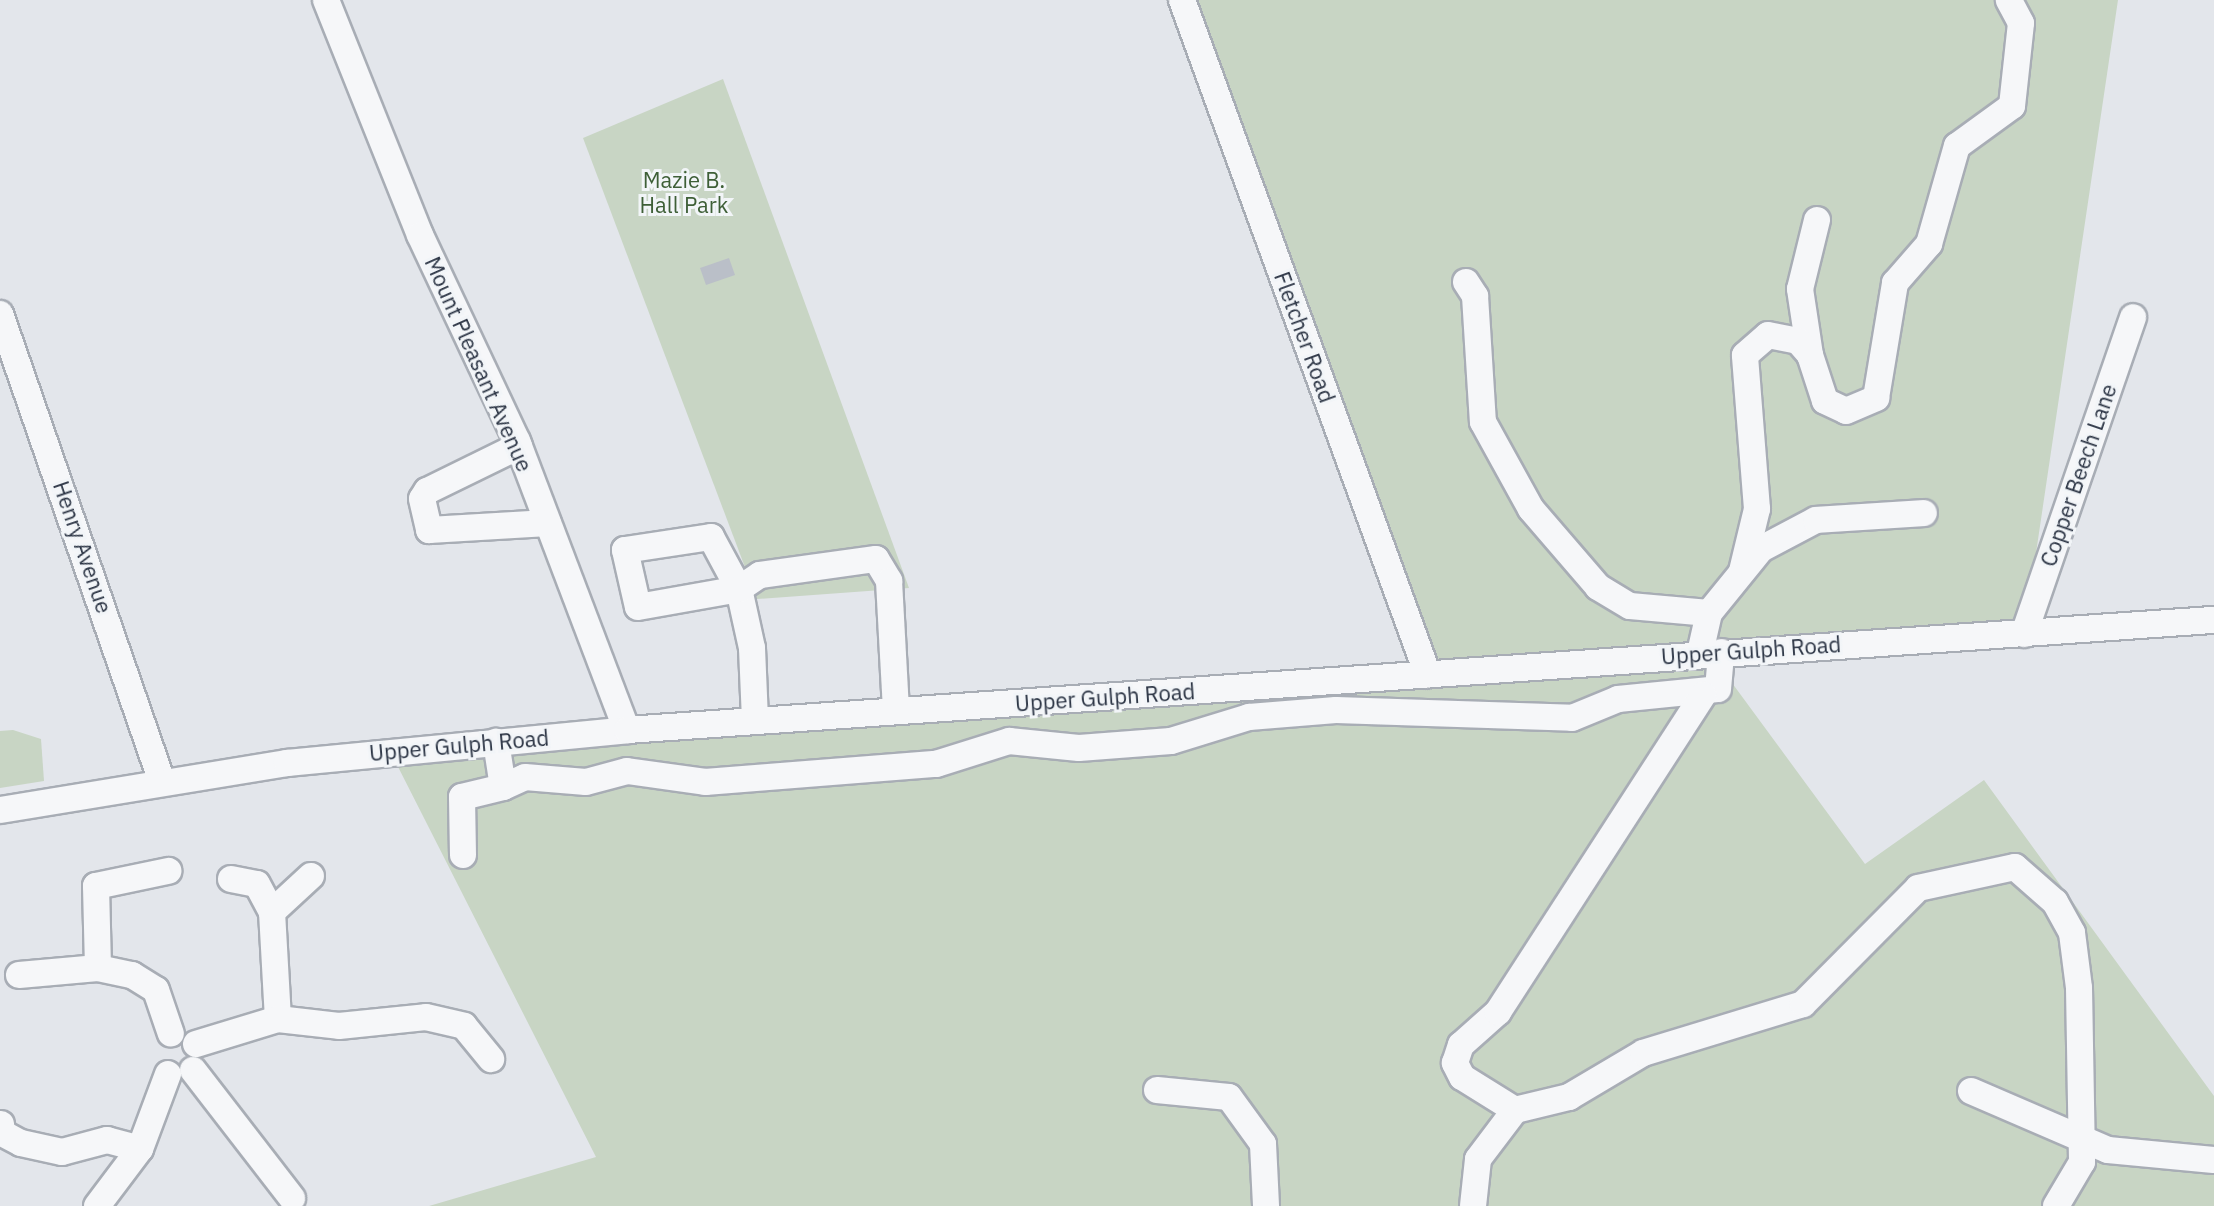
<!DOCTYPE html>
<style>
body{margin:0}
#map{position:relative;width:2214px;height:1206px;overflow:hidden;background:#e3e6eb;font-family:"IBM Plex Sans",sans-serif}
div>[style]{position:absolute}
.green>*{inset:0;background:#c8d5c4}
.building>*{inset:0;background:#babfc8}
.roads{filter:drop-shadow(2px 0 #a8adb5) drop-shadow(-2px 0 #a8adb5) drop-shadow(0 2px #a8adb5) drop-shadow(0 -2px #a8adb5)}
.minor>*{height:26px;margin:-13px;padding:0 13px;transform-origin:13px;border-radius:13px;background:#f6f7f9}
span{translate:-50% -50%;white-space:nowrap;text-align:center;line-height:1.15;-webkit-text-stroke:6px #f2f5f8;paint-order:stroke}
.park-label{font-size:22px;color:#3e5f37}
.street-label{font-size:22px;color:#2a3343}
</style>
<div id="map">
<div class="green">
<i style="clip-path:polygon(1182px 0,2118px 0,2024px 634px,1710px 653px,1865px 864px,1984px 780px,2214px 1096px,2214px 1206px,429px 1206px,596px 1157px,390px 751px,1427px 674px)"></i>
<i style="clip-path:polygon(723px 79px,909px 588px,757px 599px,583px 138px)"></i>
<i style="clip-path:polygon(13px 730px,41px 739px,44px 781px,0 788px,0 731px)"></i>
</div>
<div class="building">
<i style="clip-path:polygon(729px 258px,735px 275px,706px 285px,700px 268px)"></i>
</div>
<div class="roads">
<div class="minor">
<i style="left:326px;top:0;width:253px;rotate:68.2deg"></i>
<i style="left:420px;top:235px;width:228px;rotate:64.8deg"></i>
<i style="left:517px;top:441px;width:309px;rotate:69.2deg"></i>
<i style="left:1182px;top:0;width:718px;rotate:69.98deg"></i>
<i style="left:1817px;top:220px;width:71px;rotate:103.8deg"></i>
<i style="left:1800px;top:289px;width:67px;rotate:81.4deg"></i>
<i style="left:1810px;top:355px;width:48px;rotate:71.9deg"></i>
<i style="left:1825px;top:401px;width:23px;rotate:25deg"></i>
<i style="left:1846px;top:411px;width:33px;rotate:-23deg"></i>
<i style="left:1876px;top:398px;width:117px;rotate:-80.6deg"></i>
<i style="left:1895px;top:283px;width:52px;rotate:-48.9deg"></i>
<i style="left:1929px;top:244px;width:102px;rotate:-74.1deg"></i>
<i style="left:1957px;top:146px;width:68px;rotate:-36deg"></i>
<i style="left:2012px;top:106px;width:83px;rotate:-83.8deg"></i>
<i style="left:2021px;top:23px;width:26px;rotate:-118deg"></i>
<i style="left:1466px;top:282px;width:17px;rotate:57deg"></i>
<i style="left:1475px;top:296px;width:126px;rotate:86.4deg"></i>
<i style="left:1483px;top:422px;width:99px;rotate:61.1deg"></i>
<i style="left:1531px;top:509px;width:103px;rotate:49.3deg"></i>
<i style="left:1598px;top:587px;width:37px;rotate:31deg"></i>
<i style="left:1630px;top:606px;width:79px;rotate:5.1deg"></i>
<i style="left:0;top:314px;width:495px;rotate:70.9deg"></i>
<i style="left:519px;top:446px;width:102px;rotate:153.9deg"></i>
<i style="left:427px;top:491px;width:9px;rotate:122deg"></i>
<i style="left:422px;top:499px;width:32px;rotate:77deg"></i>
<i style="left:429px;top:530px;width:119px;rotate:-3.4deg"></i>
<i style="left:1742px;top:571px;width:64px;rotate:-76.4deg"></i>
<i style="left:1757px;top:509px;width:154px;rotate:-94.5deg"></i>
<i style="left:1745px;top:355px;width:30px;rotate:-41deg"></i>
<i style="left:1768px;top:335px;width:31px;rotate:11deg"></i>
<i style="left:1798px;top:341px;width:18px;rotate:49deg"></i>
<i style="left:2024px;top:634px;width:335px;rotate:-71deg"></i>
<i style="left:1700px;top:653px;width:41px;rotate:-77.3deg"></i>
<i style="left:1709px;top:613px;width:82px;rotate:-50.9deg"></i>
<i style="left:1761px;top:549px;width:62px;rotate:-27.8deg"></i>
<i style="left:1816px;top:520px;width:108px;rotate:-3.7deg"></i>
<i style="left:755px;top:720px;width:72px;rotate:-92.4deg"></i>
<i style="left:752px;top:648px;width:60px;rotate:-102.4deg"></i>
<i style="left:739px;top:589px;width:59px;rotate:-118.3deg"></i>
<i style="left:711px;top:537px;width:87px;rotate:171.4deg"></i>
<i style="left:625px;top:550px;width:58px;rotate:77.2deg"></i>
<i style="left:638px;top:607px;width:103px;rotate:-10.1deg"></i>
<i style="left:739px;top:589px;width:25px;rotate:-34deg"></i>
<i style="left:760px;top:575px;width:117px;rotate:-7.9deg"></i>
<i style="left:876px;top:559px;width:26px;rotate:59deg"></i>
<i style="left:889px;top:581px;width:130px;rotate:86.9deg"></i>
<i style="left:503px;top:787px;width:24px;rotate:-24deg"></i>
<i style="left:525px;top:777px;width:61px;rotate:4.7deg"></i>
<i style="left:586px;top:782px;width:42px;rotate:-15deg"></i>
<i style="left:627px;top:771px;width:79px;rotate:8deg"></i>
<i style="left:705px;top:782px;width:232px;rotate:-4.5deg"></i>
<i style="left:936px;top:764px;width:77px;rotate:-17.5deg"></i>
<i style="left:1009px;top:741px;width:70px;rotate:5.7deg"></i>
<i style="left:1079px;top:748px;width:92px;rotate:-4.4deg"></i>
<i style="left:1171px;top:741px;width:82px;rotate:-17.1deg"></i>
<i style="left:1249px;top:717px;width:87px;rotate:-4.6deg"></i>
<i style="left:1336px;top:710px;width:236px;rotate:1.9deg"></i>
<i style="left:1572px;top:718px;width:50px;rotate:-22.4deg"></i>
<i style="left:1618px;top:699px;width:100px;rotate:-5.7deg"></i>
<i style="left:1718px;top:689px;width:37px;rotate:-85deg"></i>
<i style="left:0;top:810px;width:291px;rotate:-9.3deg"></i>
<i style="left:287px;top:763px;width:342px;rotate:-5.5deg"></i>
<i style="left:627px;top:730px;width:1591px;rotate:-3.97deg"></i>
<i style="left:463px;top:855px;width:58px;rotate:-91deg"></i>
<i style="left:462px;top:797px;width:42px;rotate:-13.7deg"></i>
<i style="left:503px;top:787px;width:46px;rotate:-98.8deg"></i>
<i style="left:231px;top:879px;width:26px;rotate:11deg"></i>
<i style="left:257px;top:884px;width:32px;rotate:62deg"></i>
<i style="left:272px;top:912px;width:107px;rotate:86.8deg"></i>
<i style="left:272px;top:912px;width:53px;rotate:-42.7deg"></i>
<i style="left:98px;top:968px;width:82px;rotate:-91.4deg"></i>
<i style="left:96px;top:886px;width:74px;rotate:-11.8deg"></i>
<i style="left:19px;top:975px;width:79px;rotate:-5.1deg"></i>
<i style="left:98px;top:968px;width:35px;rotate:12deg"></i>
<i style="left:132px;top:975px;width:28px;rotate:32deg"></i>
<i style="left:156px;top:990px;width:46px;rotate:71.2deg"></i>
<i style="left:196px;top:1044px;width:86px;rotate:-17deg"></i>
<i style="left:278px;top:1019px;width:61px;rotate:6.5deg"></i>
<i style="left:339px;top:1026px;width:87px;rotate:-5.9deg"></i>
<i style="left:426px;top:1017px;width:39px;rotate:13deg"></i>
<i style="left:464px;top:1026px;width:43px;rotate:50.7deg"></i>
<i style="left:193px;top:1070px;width:162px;rotate:52.3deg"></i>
<i style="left:1157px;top:1090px;width:72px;rotate:5.6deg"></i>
<i style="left:1229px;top:1097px;width:58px;rotate:54.1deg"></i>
<i style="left:1263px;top:1144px;width:62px;rotate:87.2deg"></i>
<i style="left:1971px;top:1091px;width:149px;rotate:23.3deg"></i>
<i style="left:2108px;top:1150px;width:106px;rotate:5.4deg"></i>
<i style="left:1515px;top:1110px;width:62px;rotate:-148.1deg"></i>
<i style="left:1462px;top:1077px;width:16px;rotate:-117deg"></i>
<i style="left:1455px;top:1063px;width:19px;rotate:-72deg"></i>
<i style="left:1461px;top:1045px;width:50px;rotate:-41.7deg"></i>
<i style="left:1498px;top:1012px;width:378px;rotate:-57.1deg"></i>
<i style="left:1px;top:1124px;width:9px;rotate:84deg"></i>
<i style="left:2px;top:1133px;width:21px;rotate:28deg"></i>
<i style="left:21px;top:1143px;width:42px;rotate:12.4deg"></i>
<i style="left:62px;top:1152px;width:47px;rotate:-14.9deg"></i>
<i style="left:107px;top:1140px;width:34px;rotate:15deg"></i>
<i style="left:97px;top:1206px;width:71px;rotate:-53deg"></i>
<i style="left:140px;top:1149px;width:80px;rotate:-69.5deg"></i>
<i style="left:1473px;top:1206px;width:47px;rotate:-83.9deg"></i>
<i style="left:1478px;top:1159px;width:61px;rotate:-52.9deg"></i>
<i style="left:1515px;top:1110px;width:56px;rotate:-13.5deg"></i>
<i style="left:1569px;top:1097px;width:86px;rotate:-30.7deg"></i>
<i style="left:1643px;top:1053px;width:167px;rotate:-17deg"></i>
<i style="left:1803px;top:1004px;width:163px;rotate:-45.2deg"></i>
<i style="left:1918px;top:888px;width:99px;rotate:-12.2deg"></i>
<i style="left:2015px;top:867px;width:53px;rotate:41.2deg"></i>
<i style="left:2055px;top:902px;width:35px;rotate:61deg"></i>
<i style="left:2072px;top:933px;width:55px;rotate:82.7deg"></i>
<i style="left:2079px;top:988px;width:174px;rotate:89deg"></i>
<i style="left:2082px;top:1162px;width:51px;rotate:120.6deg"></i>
</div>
</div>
<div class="park-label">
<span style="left:684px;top:192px">Mazie B.<br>Hall Park</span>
</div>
<div class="street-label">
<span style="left:1305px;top:337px;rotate:70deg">Fletcher Road</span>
<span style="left:479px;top:364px;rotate:66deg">Mount Pleasant Avenue</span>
<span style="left:2078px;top:475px;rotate:-71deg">Copper Beech Lane</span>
<span style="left:83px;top:547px;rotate:71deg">Henry Avenue</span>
<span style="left:1751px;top:650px;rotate:-4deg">Upper Gulph Road</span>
<span style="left:1105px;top:697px;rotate:-4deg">Upper Gulph Road</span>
<span style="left:459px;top:745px;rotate:-5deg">Upper Gulph Road</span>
</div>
</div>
